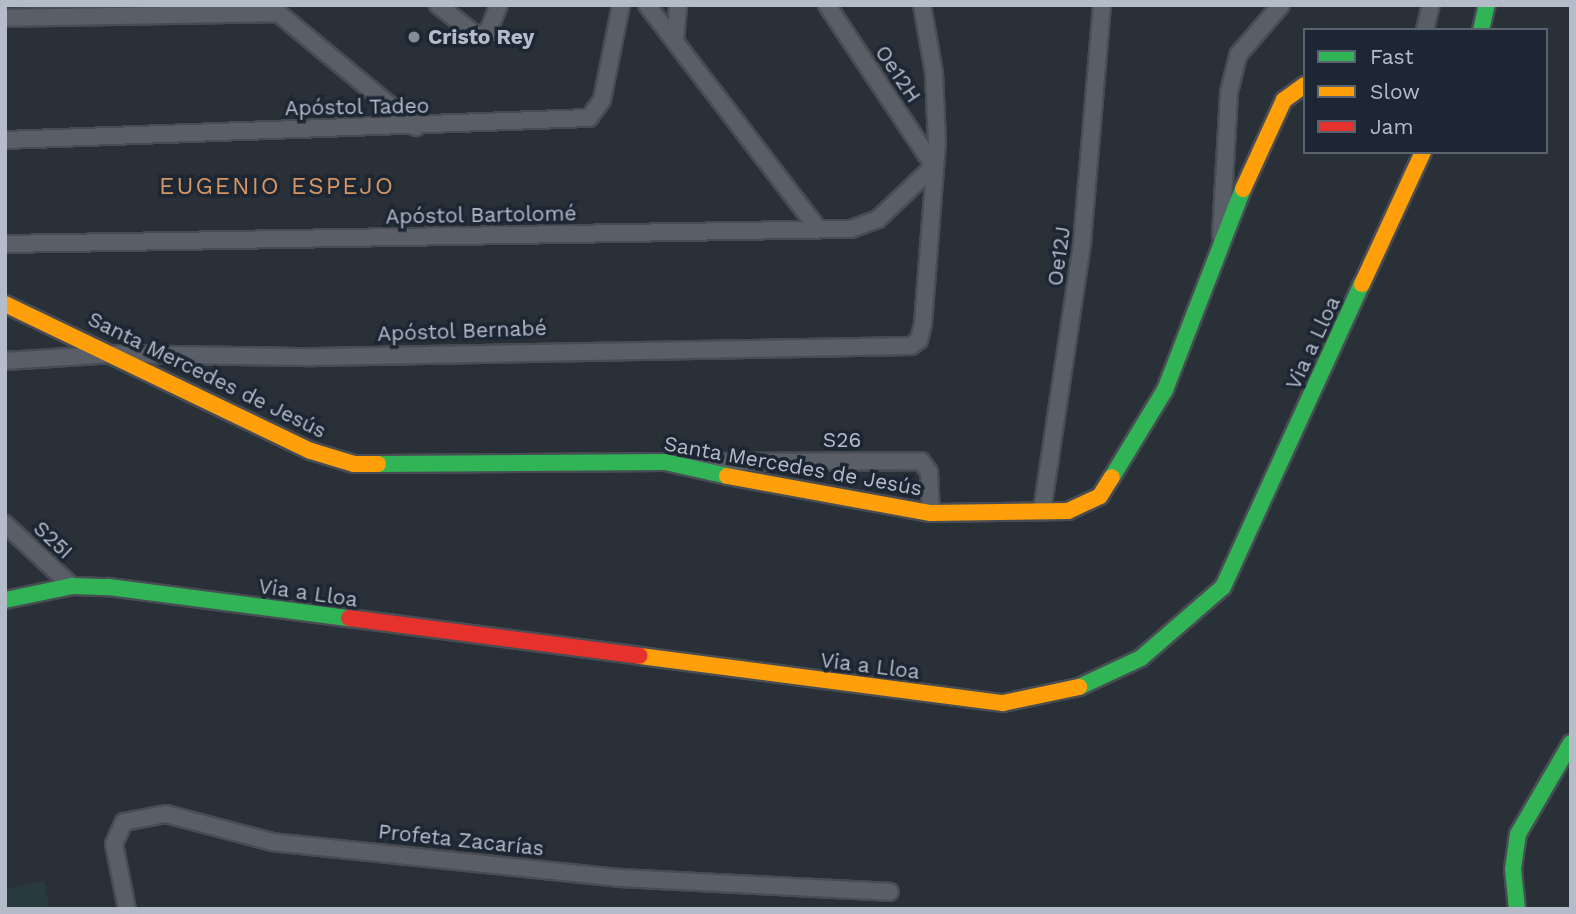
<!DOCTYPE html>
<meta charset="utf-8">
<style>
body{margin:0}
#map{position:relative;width:1576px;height:914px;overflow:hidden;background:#2a3038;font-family:"Work Sans",sans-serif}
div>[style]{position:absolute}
.green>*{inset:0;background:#273a3e}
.roads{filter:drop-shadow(2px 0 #484c53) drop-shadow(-2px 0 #484c53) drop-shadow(0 2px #484c53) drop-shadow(0 -2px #484c53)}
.street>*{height:16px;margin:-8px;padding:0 8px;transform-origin:8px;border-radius:8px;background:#5a5e66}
.fast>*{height:16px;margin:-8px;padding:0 8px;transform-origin:8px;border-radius:8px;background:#30b455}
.slow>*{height:16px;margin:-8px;padding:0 8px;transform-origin:8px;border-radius:8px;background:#ff9f0a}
.jam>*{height:16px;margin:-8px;padding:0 8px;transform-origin:8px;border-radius:8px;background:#e5322d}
.dots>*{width:19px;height:19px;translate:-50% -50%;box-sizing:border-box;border:4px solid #1d2633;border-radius:50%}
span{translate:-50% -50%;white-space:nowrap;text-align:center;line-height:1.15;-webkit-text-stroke:7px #1d2633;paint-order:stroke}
.poi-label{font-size:21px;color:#b4bcc9;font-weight:700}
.left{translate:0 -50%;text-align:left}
.street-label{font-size:21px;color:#b4bcc9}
.quarter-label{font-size:24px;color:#d59563;letter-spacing:2px}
.frame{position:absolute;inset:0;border:7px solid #b4bcc9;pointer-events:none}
.legend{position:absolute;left:1303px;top:28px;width:245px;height:126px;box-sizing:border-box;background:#1d2633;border:2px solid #59626f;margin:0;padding:9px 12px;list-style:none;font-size:21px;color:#b4bcc9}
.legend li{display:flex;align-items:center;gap:14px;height:35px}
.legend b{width:35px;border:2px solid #59626f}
</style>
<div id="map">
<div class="green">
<i style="clip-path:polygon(44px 881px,50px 909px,5px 909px,5px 889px)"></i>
</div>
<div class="roads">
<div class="street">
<i style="left:438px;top:5px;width:48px;rotate:38.3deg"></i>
<i style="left:476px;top:35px;width:12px;rotate:-14deg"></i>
<i style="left:488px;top:32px;width:29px;rotate:-68deg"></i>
<i style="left:647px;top:5px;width:282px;rotate:52.6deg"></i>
<i style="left:827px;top:5px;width:193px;rotate:56.4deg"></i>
<i style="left:272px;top:8px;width:187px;rotate:39.6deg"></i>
<i style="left:5px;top:18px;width:274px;rotate:-1deg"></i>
<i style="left:1425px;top:30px;width:26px;rotate:-77deg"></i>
<i style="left:675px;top:41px;width:36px;rotate:-85deg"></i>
<i style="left:5px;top:140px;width:584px;rotate:-2.16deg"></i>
<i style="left:589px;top:118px;width:22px;rotate:-54deg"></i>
<i style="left:602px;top:100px;width:97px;rotate:-78.7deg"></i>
<i style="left:1221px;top:236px;width:144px;rotate:-86.8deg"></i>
<i style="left:1229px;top:92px;width:38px;rotate:-76deg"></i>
<i style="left:1238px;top:55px;width:66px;rotate:-49.3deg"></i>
<i style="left:5px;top:244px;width:846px;rotate:-1.02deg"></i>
<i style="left:851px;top:229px;width:29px;rotate:-20deg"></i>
<i style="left:878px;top:219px;width:77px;rotate:-43.4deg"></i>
<i style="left:5px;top:361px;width:110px;rotate:-3.6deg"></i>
<i style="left:115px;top:354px;width:200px;rotate:0.9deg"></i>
<i style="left:315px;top:357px;width:596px;rotate:-1.06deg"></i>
<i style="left:911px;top:346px;width:10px;rotate:-37deg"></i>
<i style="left:919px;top:340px;width:16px;rotate:-76deg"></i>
<i style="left:923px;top:324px;width:183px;rotate:-85.6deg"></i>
<i style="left:937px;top:142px;width:69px;rotate:-92.5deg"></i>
<i style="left:934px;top:73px;width:69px;rotate:-100deg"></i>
<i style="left:689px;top:462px;width:232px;rotate:-0.2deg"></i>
<i style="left:921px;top:461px;width:14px;rotate:54deg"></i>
<i style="left:929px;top:472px;width:41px;rotate:87.2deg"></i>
<i style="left:1042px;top:511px;width:271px;rotate:-81.5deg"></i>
<i style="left:1082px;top:243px;width:239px;rotate:-85.2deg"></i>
<i style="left:5px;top:524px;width:91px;rotate:42.8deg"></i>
<i style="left:127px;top:909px;width:66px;rotate:-101.3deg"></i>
<i style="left:114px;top:844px;width:24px;rotate:-66deg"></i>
<i style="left:124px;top:822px;width:43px;rotate:-10.8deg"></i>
<i style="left:166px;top:814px;width:110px;rotate:14.8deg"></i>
<i style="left:272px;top:842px;width:348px;rotate:5.9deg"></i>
<i style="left:618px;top:878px;width:272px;rotate:2.9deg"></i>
</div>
<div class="fast">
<i style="left:1481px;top:30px;width:26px;rotate:-77deg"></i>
<i style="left:378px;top:464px;width:287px;rotate:-0.4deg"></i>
<i style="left:665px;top:462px;width:64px;rotate:12.7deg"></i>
<i style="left:1112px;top:477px;width:102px;rotate:-58.7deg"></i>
<i style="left:1165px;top:390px;width:216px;rotate:-68.8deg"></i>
<i style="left:5px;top:600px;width:68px;rotate:-11.8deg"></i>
<i style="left:72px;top:586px;width:37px;rotate:2deg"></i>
<i style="left:109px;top:587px;width:242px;rotate:7.4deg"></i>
<i style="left:1079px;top:687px;width:68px;rotate:-25.1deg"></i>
<i style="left:1141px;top:658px;width:108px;rotate:-40.9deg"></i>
<i style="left:1223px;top:587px;width:333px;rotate:-65.4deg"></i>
<i style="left:1517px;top:909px;width:40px;rotate:-95.7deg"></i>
<i style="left:1513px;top:869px;width:35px;rotate:-82deg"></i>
<i style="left:1518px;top:834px;width:105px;rotate:-59.8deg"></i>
</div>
<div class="slow">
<i style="left:1243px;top:189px;width:98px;rotate:-65.3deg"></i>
<i style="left:1284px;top:100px;width:26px;rotate:-36deg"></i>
<i style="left:1362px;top:284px;width:145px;rotate:-65.2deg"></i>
<i style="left:5px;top:304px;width:339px;rotate:25.7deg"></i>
<i style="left:311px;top:451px;width:45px;rotate:16.8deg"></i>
<i style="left:354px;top:464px;width:24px"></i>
<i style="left:727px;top:476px;width:207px;rotate:10.3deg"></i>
<i style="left:931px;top:513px;width:137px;rotate:-0.8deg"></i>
<i style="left:1068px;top:511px;width:35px;rotate:-25deg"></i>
<i style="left:1100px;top:496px;width:22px;rotate:-58deg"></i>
<i style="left:640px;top:656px;width:366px;rotate:7.4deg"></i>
<i style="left:1003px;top:703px;width:78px;rotate:-11.9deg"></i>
</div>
<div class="jam">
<i style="left:349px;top:618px;width:293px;rotate:7.4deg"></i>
</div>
</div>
<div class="dots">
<i style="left:414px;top:37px;background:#848b96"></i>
</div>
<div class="poi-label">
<span class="left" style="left:428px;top:37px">Cristo Rey</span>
</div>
<div class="street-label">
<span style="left:898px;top:74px;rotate:56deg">Oe12H</span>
<span style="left:357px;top:107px;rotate:-1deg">Apóstol Tadeo</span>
<span style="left:481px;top:215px;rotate:-1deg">Apóstol Bartolomé</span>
<span style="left:1059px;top:256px;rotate:-82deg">Oe12J</span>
<span style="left:462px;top:331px;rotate:-2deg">Apóstol Bernabé</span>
<span style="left:1313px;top:343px;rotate:-65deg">Via a Lloa</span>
<span style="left:207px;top:375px;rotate:26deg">Santa Mercedes de Jesús</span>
<span style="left:842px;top:440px">S26</span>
<span style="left:793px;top:466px;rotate:10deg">Santa Mercedes de Jesús</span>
<span style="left:53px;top:540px;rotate:43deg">S25I</span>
<span style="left:308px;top:593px;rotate:8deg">Via a Lloa</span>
<span style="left:870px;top:666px;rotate:7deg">Via a Lloa</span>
<span style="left:461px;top:840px;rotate:6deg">Profeta Zacarías</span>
</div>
<div class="quarter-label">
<span style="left:277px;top:187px">EUGENIO ESPEJO</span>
</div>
<div class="frame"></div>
<ul class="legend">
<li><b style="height:9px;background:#30b455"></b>Fast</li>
<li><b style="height:9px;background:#ff9f0a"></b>Slow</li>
<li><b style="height:9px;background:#e5322d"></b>Jam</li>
</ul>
</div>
